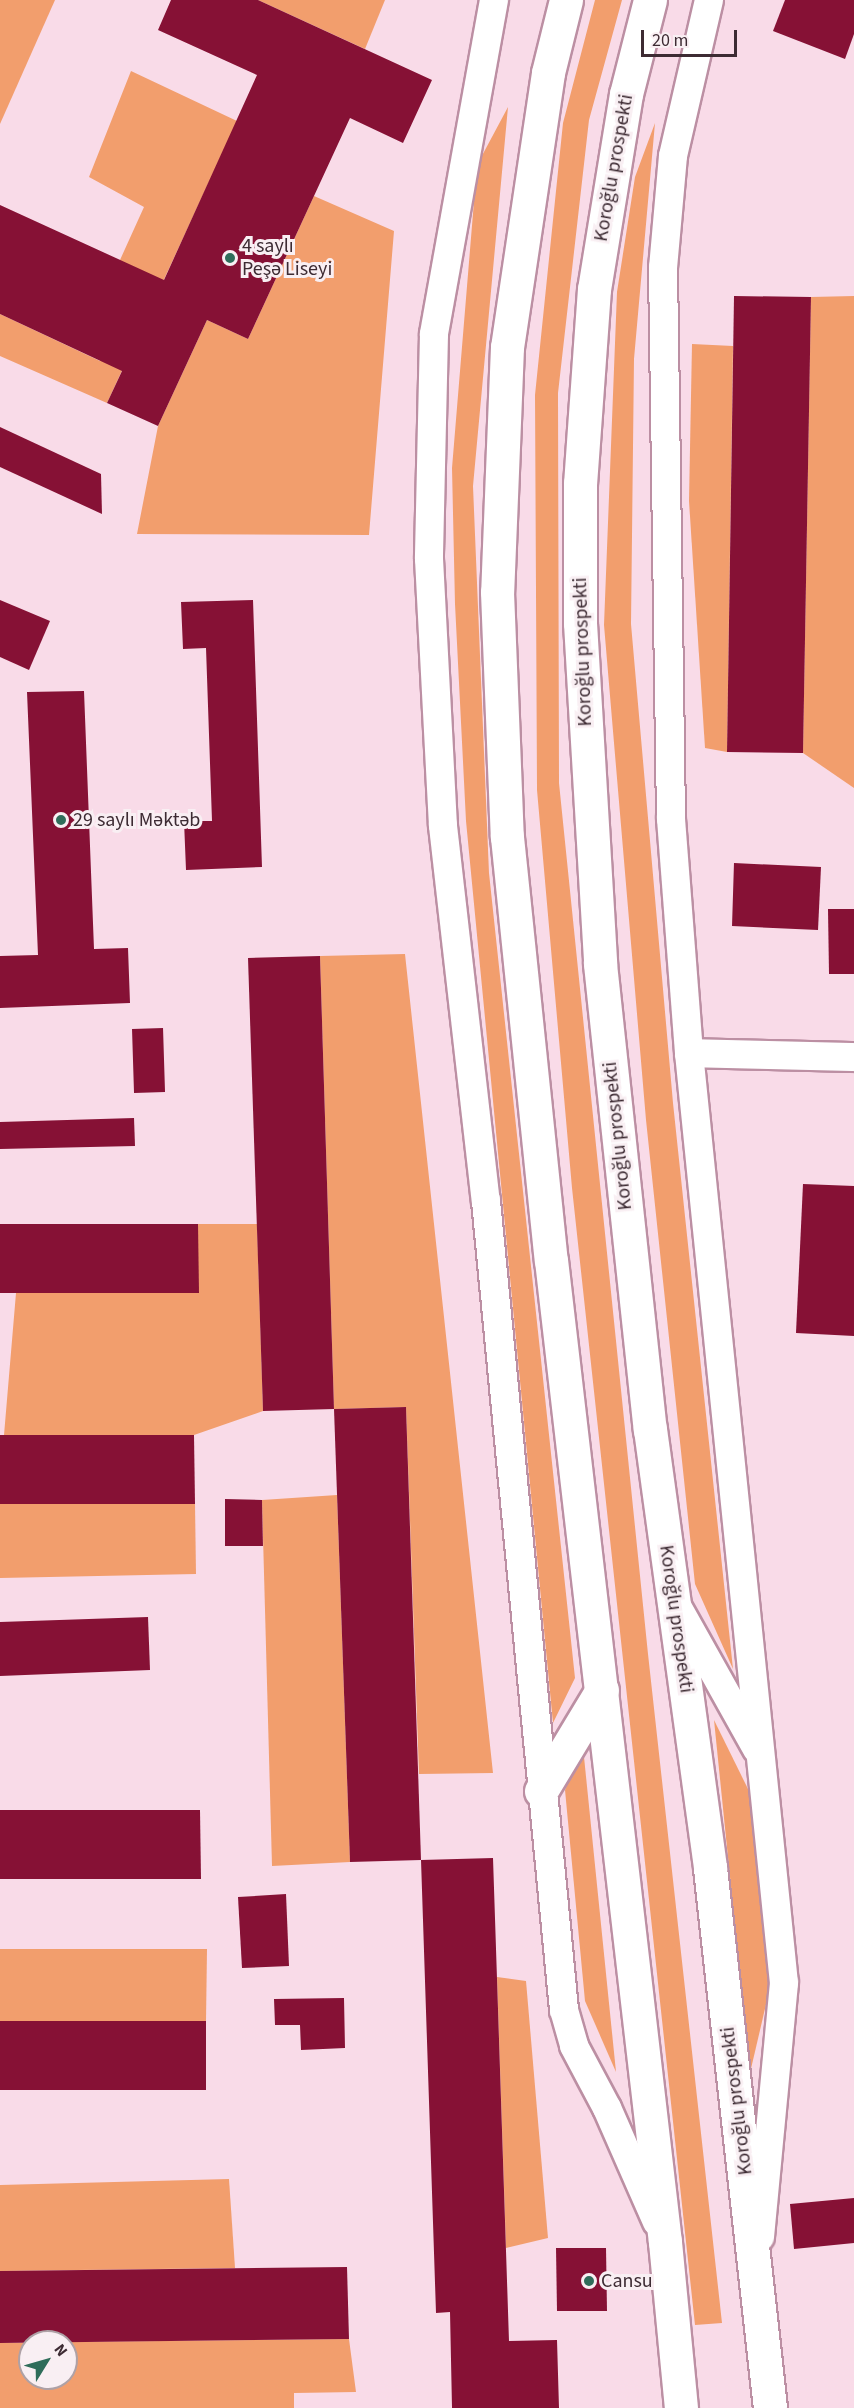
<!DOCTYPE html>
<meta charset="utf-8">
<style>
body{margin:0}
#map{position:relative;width:854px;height:2408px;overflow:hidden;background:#f9dbe8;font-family:"Source Sans 3",sans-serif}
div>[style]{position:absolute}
.forest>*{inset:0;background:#f29e6d}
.building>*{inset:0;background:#861135}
.roads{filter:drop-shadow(2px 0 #bc8fa3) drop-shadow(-2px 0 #bc8fa3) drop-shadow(0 2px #bc8fa3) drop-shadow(0 -2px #bc8fa3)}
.minor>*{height:28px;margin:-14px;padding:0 14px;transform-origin:14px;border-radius:14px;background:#fff}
.primary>*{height:33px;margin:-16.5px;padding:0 16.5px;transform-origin:16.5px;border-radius:16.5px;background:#fff}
.dots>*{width:16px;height:16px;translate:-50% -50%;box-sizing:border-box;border:3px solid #f9eff3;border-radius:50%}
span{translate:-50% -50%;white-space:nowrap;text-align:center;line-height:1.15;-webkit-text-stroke:6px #f9eff3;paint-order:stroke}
.street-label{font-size:20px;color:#3d2b33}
.poi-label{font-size:20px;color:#3d2b33}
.left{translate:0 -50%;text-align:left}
.north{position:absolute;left:18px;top:2330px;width:60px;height:60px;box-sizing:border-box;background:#f9eff3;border:2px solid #aea1a6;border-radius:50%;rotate:53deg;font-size:16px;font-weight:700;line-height:24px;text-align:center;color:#3d2b33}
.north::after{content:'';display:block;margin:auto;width:21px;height:27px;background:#2f6d5a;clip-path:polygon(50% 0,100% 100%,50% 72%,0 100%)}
.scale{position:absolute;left:641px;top:30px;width:96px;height:27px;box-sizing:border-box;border:3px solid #3d2b33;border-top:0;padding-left:8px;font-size:18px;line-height:21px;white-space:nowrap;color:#3d2b33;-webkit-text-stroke:4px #f9eff3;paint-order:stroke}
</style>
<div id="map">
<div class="forest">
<i style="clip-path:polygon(0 0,55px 0,0 124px)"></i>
<i style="clip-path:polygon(258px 0,385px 0,365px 49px)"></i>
<i style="clip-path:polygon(595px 0,622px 0,589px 120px,558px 393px,559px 783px,648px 1654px,722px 2323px,695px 2325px,572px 1188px,537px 790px,535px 395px,563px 123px)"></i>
<i style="clip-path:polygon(131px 71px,237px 121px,107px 403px,0 356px,0 314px,100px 361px,120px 260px,144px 207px,89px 177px)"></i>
<i style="clip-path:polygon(508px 107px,473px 486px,489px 873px,575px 1678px,553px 1723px,466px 821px,455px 604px,452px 468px,477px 165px)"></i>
<i style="clip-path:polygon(655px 123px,634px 359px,631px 624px,673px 1103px,733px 1669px,695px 1584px,646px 1120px,604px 625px,617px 292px,635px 177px)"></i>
<i style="clip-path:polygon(314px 196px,394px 231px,369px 535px,137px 534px,158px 426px,207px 320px,248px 339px)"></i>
<i style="clip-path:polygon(854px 296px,854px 788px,803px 753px,811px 297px)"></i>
<i style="clip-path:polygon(692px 344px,733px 346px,727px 752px,705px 748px,689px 501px)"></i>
<i style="clip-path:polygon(405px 954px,493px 1773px,419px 1774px,406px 1407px,334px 1409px,320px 956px)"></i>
<i style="clip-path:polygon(198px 1224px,257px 1224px,263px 1411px,194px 1435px,4px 1435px,16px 1293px,198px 1292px)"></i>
<i style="clip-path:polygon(337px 1495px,350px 1862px,272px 1866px,262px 1500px)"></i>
<i style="clip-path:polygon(0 1504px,195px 1504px,196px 1574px,0 1578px)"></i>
<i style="clip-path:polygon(714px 1720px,749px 1791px,771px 1983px,750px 2073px)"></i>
<i style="clip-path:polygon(583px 1747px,616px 2072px,585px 2001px,565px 1790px)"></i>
<i style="clip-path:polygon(0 1949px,207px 1949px,206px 2021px,0 2021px)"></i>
<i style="clip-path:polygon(497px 1977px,526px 1981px,548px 2238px,506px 2248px)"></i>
<i style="clip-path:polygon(229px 2179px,235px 2268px,0 2271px,0 2185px)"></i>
<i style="clip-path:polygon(349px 2339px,356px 2392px,294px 2393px,294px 2408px,0 2408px,0 2343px,30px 2343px,30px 2378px,66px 2378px,66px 2342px)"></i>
</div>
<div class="building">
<i style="clip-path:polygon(171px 0,258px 0,432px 80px,403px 143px,350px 118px,248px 339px,207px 320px,158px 426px,107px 403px,122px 371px,0 314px,0 205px,164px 280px,257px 75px,158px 30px)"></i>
<i style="clip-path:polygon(785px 0,854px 0,854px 34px,845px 59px,773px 31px)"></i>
<i style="clip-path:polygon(734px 296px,811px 297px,803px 753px,727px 752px)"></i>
<i style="clip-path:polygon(0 427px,101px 474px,102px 514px,0 467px)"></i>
<i style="clip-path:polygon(0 600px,50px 621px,29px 670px,0 657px)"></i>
<i style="clip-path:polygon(253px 600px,262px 867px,186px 870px,184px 821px,212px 821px,206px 648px,183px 649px,181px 602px)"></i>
<i style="clip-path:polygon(84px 691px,94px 949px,128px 948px,130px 1003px,0 1008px,0 956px,38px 955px,27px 692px)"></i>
<i style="clip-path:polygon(734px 863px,821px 867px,818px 930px,732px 926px)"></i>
<i style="clip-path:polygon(828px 909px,854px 909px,854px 974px,829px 974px)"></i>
<i style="clip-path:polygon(320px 956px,334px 1409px,263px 1411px,248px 958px)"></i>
<i style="clip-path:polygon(163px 1028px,165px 1092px,134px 1093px,132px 1029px)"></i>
<i style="clip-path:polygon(134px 1118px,135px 1146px,0 1149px,0 1122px)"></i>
<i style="clip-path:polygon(803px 1184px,854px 1186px,854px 1336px,796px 1333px)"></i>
<i style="clip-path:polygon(0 1224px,198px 1224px,199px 1293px,0 1293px)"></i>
<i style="clip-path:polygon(406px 1407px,421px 1860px,350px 1862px,334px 1409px)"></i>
<i style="clip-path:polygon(0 1435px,194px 1435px,195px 1504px,0 1504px)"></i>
<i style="clip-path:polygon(225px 1499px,262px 1500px,263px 1546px,225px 1546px)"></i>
<i style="clip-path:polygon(148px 1617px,150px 1670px,0 1676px,0 1622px)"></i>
<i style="clip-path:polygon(0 1810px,200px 1810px,201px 1879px,0 1879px)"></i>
<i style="clip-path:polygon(493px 1858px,509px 2341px,557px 2340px,559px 2408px,452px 2408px,450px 2312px,436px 2313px,421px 1860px)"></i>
<i style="clip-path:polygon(286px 1894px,289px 1966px,242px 1968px,238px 1897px)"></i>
<i style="clip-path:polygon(344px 1998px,345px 2048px,301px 2050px,300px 2025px,275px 2025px,274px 1999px)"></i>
<i style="clip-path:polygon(0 2021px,206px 2021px,206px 2090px,0 2090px)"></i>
<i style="clip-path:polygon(854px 2198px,854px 2243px,794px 2249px,790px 2204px)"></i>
<i style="clip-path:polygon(556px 2248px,606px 2248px,607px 2311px,557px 2311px)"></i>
<i style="clip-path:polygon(347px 2267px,349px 2339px,0 2343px,0 2271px)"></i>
</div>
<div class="roads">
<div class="minor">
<i style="left:494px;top:0;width:339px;rotate:100.2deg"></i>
<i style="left:434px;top:334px;width:225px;rotate:91.3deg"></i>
<i style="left:429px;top:559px;width:267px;rotate:87deg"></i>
<i style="left:443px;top:826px;width:377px;rotate:83.5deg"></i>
<i style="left:486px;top:1201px;width:813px;rotate:84.49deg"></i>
<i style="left:564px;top:2010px;width:37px;rotate:74deg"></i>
<i style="left:574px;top:2046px;width:70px;rotate:62deg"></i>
<i style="left:607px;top:2108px;width:124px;rotate:66.3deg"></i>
<i style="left:709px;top:0;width:160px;rotate:103deg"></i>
<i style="left:673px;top:156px;width:111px;rotate:95.1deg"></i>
<i style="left:663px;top:267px;width:552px;rotate:89.17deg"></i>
<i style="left:671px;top:819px;width:235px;rotate:85.6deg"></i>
<i style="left:689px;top:1053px;width:935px;rotate:84.17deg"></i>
<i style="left:784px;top:1983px;width:255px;rotate:95.4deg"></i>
<i style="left:689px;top:1053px;width:165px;rotate:1.4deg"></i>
<i style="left:677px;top:1606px;width:164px;rotate:60.8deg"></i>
</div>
<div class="primary">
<i style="left:566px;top:0;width:75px;rotate:103.9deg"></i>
<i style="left:548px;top:73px;width:277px;rotate:98.5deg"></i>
<i style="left:507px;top:347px;width:245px;rotate:92.3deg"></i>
<i style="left:497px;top:592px;width:245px;rotate:87.7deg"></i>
<i style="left:507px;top:837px;width:425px;rotate:84.1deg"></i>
<i style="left:551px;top:1260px;width:989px;rotate:83.38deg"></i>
<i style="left:665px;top:2242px;width:167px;rotate:84.5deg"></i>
<i style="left:650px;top:0;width:97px;rotate:104.3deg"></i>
<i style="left:626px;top:94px;width:198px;rotate:99.3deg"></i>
<i style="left:594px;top:289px;width:195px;rotate:94.1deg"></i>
<i style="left:580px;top:483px;width:140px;rotate:90deg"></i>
<i style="left:580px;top:623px;width:342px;rotate:86.6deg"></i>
<i style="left:600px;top:964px;width:468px;rotate:83.9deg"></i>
<i style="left:650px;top:1429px;width:443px;rotate:82.2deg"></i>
<i style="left:710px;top:1868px;width:543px;rotate:83.66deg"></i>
<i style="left:541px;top:1791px;width:118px;rotate:-58.9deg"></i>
</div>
</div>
<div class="dots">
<i style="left:230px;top:258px;background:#2f6d5a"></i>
<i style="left:61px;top:820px;background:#2f6d5a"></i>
<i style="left:589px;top:2281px;background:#2f6d5a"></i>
</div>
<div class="street-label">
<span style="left:614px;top:168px;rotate:-80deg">Koroğlu prospekti</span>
<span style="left:583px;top:652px;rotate:-92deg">Koroğlu prospekti</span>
<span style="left:618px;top:1136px;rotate:-96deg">Koroğlu prospekti</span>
<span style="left:676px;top:1619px;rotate:82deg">Koroğlu prospekti</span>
<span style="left:737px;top:2101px;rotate:-97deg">Koroğlu prospekti</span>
</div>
<div class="poi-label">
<span class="left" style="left:242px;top:258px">4 saylı<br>Peşə Liseyi</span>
<span class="left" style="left:73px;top:820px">29 saylı Məktəb</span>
<span class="left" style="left:601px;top:2281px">Cansu</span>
</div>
<div class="north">N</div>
<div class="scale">20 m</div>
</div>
